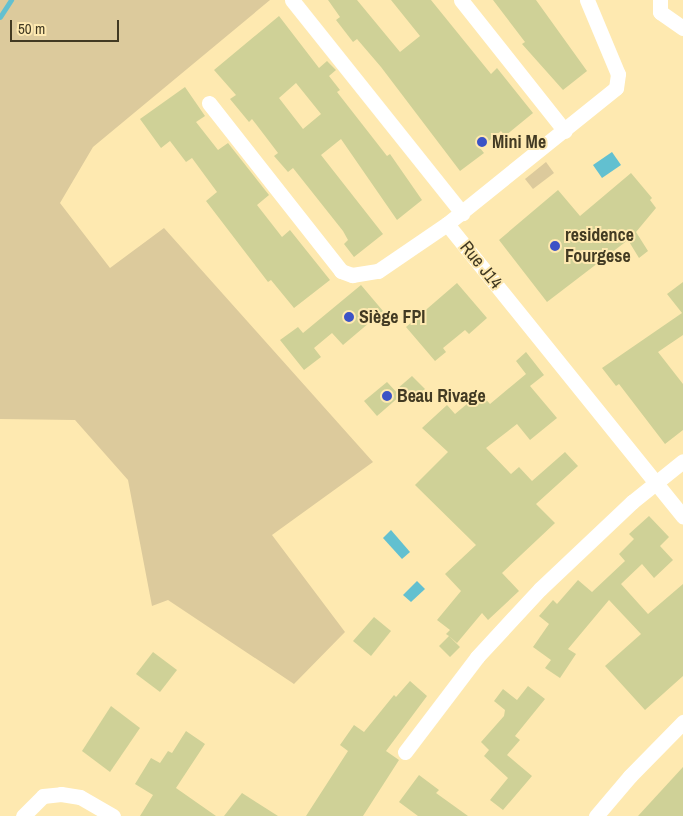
<!DOCTYPE html>
<meta charset="utf-8">
<style>
body{margin:0}
#map{position:relative;width:683px;height:816px;overflow:hidden;background:#fee9b0;font-family:"Archivo Narrow",sans-serif}
div>[style]{position:absolute}
.green>*{inset:0;background:#dcca9c}
.water>*{inset:0;background:#62c0d0}
.stream>*{height:4.5px;margin:-2.25px;padding:0 2.25px;transform-origin:2.25px;border-radius:2.25px;background:#62c0d0}
.building>*{inset:0;background:#cfd197}
.street>*{height:15px;margin:-7.5px;padding:0 7.5px;transform-origin:7.5px;border-radius:7.5px;background:#fff}
.dots>*{width:14px;height:14px;translate:-50% -50%;box-sizing:border-box;border:2px solid #fee9b0;border-radius:50%}
span{translate:-50% -50%;white-space:nowrap;text-align:center;line-height:1.15;-webkit-text-stroke:4px #fee9b0;paint-order:stroke}
.poi-label{font-size:18px;color:#423a23;font-weight:700}
.left{translate:0 -50%;text-align:left}
.street-label{font-size:18px;color:#423a23}
.scale{position:absolute;left:10px;top:20px;width:109px;height:22px;box-sizing:border-box;border:2px solid #423a23;border-top:0;padding-left:6px;font-size:15px;line-height:18px;white-space:nowrap;color:#423a23;-webkit-text-stroke:4px #fee9b0;paint-order:stroke}
</style>
<div id="map">
<div class="green">
<i style="clip-path:polygon(0 0,270px 0,93px 147px,60px 203px,110px 268px,164px 228px,373px 462px,272px 535px,345px 632px,294px 684px,168px 600px,152px 606px,128px 480px,75px 420px,0 419px)"></i>
<i style="clip-path:polygon(546px 162px,554px 173px,533px 189px,525px 179px)"></i>
</div>
<div class="water">
<i style="clip-path:polygon(612px 152px,621px 165px,602px 178px,593px 165px)"></i>
<i style="clip-path:polygon(391px 530px,410px 552px,402px 559px,383px 538px)"></i>
<i style="clip-path:polygon(417px 581px,425px 589px,411px 602px,403px 595px)"></i>
</div>
<div class="stream">
<i style="left:0;top:17px;width:20px;rotate:-57deg"></i>
</div>
<div class="building">
<i style="clip-path:polygon(328px 0,357px 0,400px 52px,420px 36px,391px 0,431px 0,491px 74px,497px 68px,533px 113px,505px 136px,501px 131px,480px 148px,484px 153px,460px 171px,381px 67px,357px 39px,353px 42px,336px 20px,340px 17px)"></i>
<i style="clip-path:polygon(493px 0,536px 0,587px 71px,563px 90px,522px 44px,525px 42px)"></i>
<i style="clip-path:polygon(evenodd,279px 16px,319px 68px,327px 61px,336px 70px,329px 76px,340px 90px,337px 92px,387px 156px,390px 154px,422px 200px,397px 220px,341px 139px,321px 155px,383px 234px,354px 257px,344px 244px,348px 240px,343px 231px,293px 168px,288px 172px,274px 156px,278px 153px,252px 119px,249px 122px,230px 99px,236px 95px,214px 70px,279px 16px,296px 83px,321px 114px,303px 129px,279px 98px,296px 83px)"></i>
<i style="clip-path:polygon(185px 87px,205px 116px,196px 122px,218px 150px,228px 143px,269px 195px,257px 205px,282px 237px,290px 230px,330px 280px,294px 308px,271px 280px,268px 282px,206px 201px,217px 192px,192px 158px,186px 162px,170px 141px,161px 148px,140px 119px)"></i>
<i style="clip-path:polygon(631px 173px,652px 198px,650px 200px,656px 208px,636px 232px,648px 251px,639px 258px,628px 240px,547px 302px,499px 240px,558px 190px,580px 216px)"></i>
<i style="clip-path:polygon(683px 282px,683px 335px,658px 352px,683px 384px,683px 430px,665px 444px,619px 384px,616px 386px,602px 368px,682px 313px,667px 294px)"></i>
<i style="clip-path:polygon(457px 283px,487px 318px,469px 334px,465px 330px,443px 348px,446px 352px,435px 361px,406px 327px)"></i>
<i style="clip-path:polygon(361px 285px,383px 311px,343px 345px,332px 333px,314px 348px,321px 357px,304px 370px,280px 340px,298px 327px,303px 333px)"></i>
<i style="clip-path:polygon(526px 352px,544px 375px,530px 386px,557px 418px,530px 440px,517px 424px,486px 448px,511px 474px,519px 467px,532px 481px,565px 452px,578px 466px,536px 504px,555px 523px,502px 573px,519px 591px,488px 620px,482px 613px,457px 643px,449px 636px,460px 647px,450px 657px,439px 646px,449px 636px,446px 634px,450px 630px,437px 620px,461px 591px,445px 574px,476px 545px,415px 485px,448px 452px,422px 428px,447px 405px,455px 414px,480px 393px,490px 404px,526px 374px,516px 361px)"></i>
<i style="clip-path:polygon(412px 376px,425px 389px,409px 403px,397px 389px)"></i>
<i style="clip-path:polygon(387px 382px,400px 396px,377px 416px,364px 401px)"></i>
<i style="clip-path:polygon(649px 516px,669px 537px,660px 546px,673px 560px,654px 578px,642px 564px,621px 584px,648px 614px,683px 584px,683px 676px,645px 710px,605px 666px,641px 634px,609px 600px,568px 649px,576px 654px,560px 678px,545px 668px,551px 660px,533px 647px,549px 624px,539px 616px,553px 600px,557px 604px,578px 580px,592px 592px,625px 561px,619px 554px,634px 539px,629px 534px)"></i>
<i style="clip-path:polygon(374px 617px,391px 631px,371px 656px,353px 641px)"></i>
<i style="clip-path:polygon(153px 652px,177px 670px,160px 692px,136px 674px)"></i>
<i style="clip-path:polygon(410px 681px,427px 696px,386px 751px,399px 760px,363px 816px,306px 816px,348px 751px,340px 745px,354px 725px,364px 732px,394px 695px,396px 697px)"></i>
<i style="clip-path:polygon(528px 686px,545px 699px,515px 736px,520px 740px,507px 755px,532px 776px,503px 810px,490px 800px,508px 778px,484px 756px,489px 750px,481px 742px,504px 716px,505px 710px,494px 701px,503px 689px,517px 700px)"></i>
<i style="clip-path:polygon(111px 706px,140px 728px,110px 772px,82px 751px)"></i>
<i style="clip-path:polygon(186px 731px,205px 744px,176px 788px,216px 816px,140px 816px,153px 795px,135px 784px,151px 758px,160px 763px,168px 751px,172px 753px)"></i>
<i style="clip-path:polygon(683px 767px,683px 816px,638px 816px)"></i>
<i style="clip-path:polygon(419px 775px,439px 790px,436px 793px,468px 816px,418px 816px,399px 802px)"></i>
<i style="clip-path:polygon(242px 793px,278px 816px,224px 816px)"></i>
</div>
<div class="street">
<i style="left:292px;top:0;width:273px;rotate:51.4deg"></i>
<i style="left:461px;top:0;width:167px;rotate:51.6deg"></i>
<i style="left:587px;top:0;width:80px;rotate:67.3deg"></i>
<i style="left:618px;top:74px;width:14px;rotate:98deg"></i>
<i style="left:616px;top:88px;width:217px;rotate:141.2deg"></i>
<i style="left:447px;top:224px;width:376px;rotate:51.1deg"></i>
<i style="left:660px;top:0;width:12px;rotate:90deg"></i>
<i style="left:660px;top:12px;width:28px;rotate:35deg"></i>
<i style="left:209px;top:103px;width:214px;rotate:51.8deg"></i>
<i style="left:341px;top:271px;width:12px;rotate:20deg"></i>
<i style="left:352px;top:275px;width:26px;rotate:-9deg"></i>
<i style="left:378px;top:271px;width:83px;rotate:-34.3deg"></i>
<i style="left:405px;top:752px;width:119px;rotate:-52.8deg"></i>
<i style="left:477px;top:657px;width:93px;rotate:-47.2deg"></i>
<i style="left:540px;top:589px;width:127px;rotate:-43.4deg"></i>
<i style="left:632px;top:502px;width:65px;rotate:-38.8deg"></i>
<i style="left:23px;top:816px;width:28px;rotate:-45deg"></i>
<i style="left:43px;top:796px;width:18px;rotate:-6deg"></i>
<i style="left:61px;top:794px;width:19px;rotate:9deg"></i>
<i style="left:80px;top:797px;width:38px;rotate:30deg"></i>
<i style="left:596px;top:816px;width:52px;rotate:-49.6deg"></i>
<i style="left:630px;top:776px;width:76px;rotate:-45.5deg"></i>
</div>
<div class="dots">
<i style="left:482px;top:142px;background:#3c53c6"></i>
<i style="left:555px;top:246px;background:#3c53c6"></i>
<i style="left:349px;top:317px;background:#3c53c6"></i>
<i style="left:387px;top:396px;background:#3c53c6"></i>
</div>
<div class="poi-label">
<span class="left" style="left:492px;top:142px">Mini Me</span>
<span class="left" style="left:565px;top:246px">residence<br>Fourgese</span>
<span class="left" style="left:359px;top:317px">Siège FPI</span>
<span class="left" style="left:397px;top:396px">Beau Rivage</span>
</div>
<div class="street-label">
<span style="left:481px;top:265px;rotate:51deg">Rue J14</span>
</div>
<div class="scale">50 m</div>
</div>
